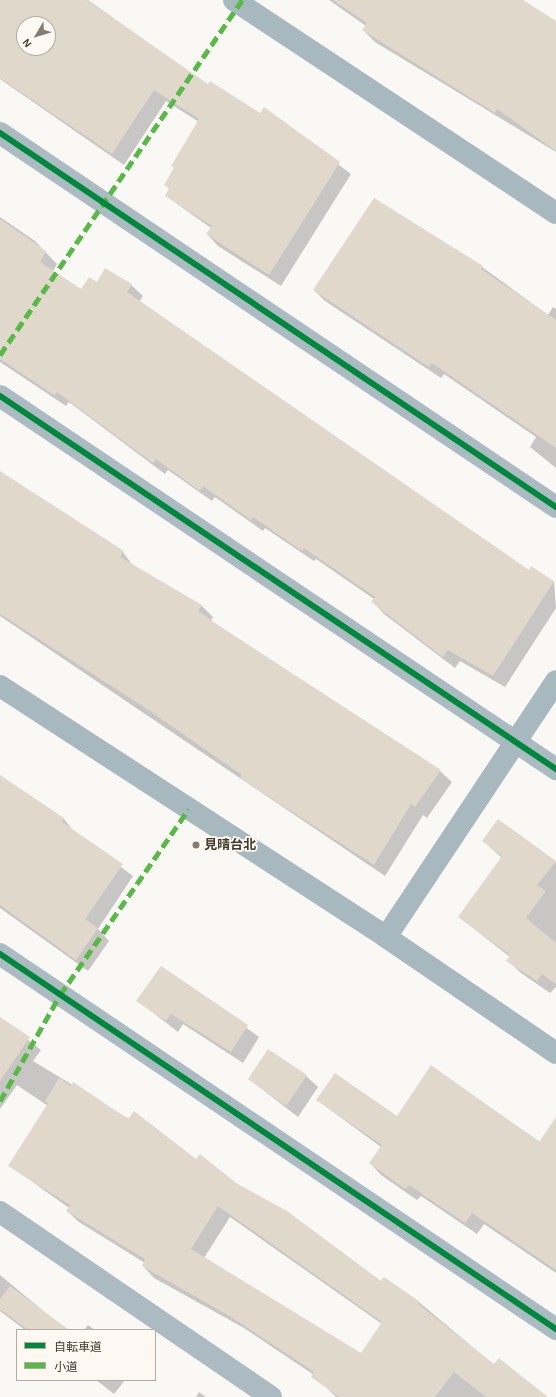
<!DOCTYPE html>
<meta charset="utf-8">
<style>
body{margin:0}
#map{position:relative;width:556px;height:1397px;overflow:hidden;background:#faf8f5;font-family:Karla,"Noto Sans JP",sans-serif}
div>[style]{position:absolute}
.shadow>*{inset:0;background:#0003}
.building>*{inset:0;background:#e1d8cc}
.street>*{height:22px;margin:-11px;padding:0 11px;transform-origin:11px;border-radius:11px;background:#abbbc1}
.secondary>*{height:22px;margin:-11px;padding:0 11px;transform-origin:11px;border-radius:11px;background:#a8b8bf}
.quiet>*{height:5px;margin-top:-2.5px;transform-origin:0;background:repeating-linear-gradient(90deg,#58b947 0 10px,transparent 0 15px)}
.cycleway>*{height:6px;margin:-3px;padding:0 3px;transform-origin:3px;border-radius:3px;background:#00873e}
.dots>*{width:11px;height:11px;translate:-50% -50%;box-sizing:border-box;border:2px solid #fdf8f2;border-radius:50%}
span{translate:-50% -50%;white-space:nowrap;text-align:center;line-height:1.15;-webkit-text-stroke:3.5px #fdf8f2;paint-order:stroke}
.poi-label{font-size:13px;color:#43392d;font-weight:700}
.left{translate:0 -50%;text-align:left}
.legend{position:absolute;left:16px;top:1329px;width:140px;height:52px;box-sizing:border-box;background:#fdf8f2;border:1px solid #b3aca3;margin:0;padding:5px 7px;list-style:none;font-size:12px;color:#43392d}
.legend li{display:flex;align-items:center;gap:8px;height:20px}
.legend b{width:20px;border:1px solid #b3aca3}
.north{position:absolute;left:16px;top:16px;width:40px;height:40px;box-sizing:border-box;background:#fdf8f2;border:1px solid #b3aca3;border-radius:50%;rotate:232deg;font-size:11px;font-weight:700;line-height:16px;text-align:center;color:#43392d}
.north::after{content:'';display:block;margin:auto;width:14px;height:18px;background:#837c73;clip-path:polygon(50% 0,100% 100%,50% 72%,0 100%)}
</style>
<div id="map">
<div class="shadow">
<i style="clip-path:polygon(evenodd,0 0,88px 0,209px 86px,261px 115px,264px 109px,351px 174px,281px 286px,218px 246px,207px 234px,211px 228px,166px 196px,170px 189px,165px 185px,199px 122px,166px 101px,124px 165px,0 79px,0 0,24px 24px,48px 24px,48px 48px,24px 48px,24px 24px)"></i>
<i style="clip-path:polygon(329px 0,519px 0,556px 23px,556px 152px,375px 42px,363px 30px,366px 26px)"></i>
<i style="clip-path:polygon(0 217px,35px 241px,57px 264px,53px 271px,82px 291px,97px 283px,131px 285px,143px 296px,139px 302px,529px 571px,532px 568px,554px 582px,556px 608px,505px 687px,460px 661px,455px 668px,384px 614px,373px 602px,374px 599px,316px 559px,314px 561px,265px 528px,263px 531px,215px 497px,212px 501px,168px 470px,165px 474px,69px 402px,66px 406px,0 362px)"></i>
<i style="clip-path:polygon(482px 267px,548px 315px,553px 307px,556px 309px,556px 468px,530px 447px,536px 437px,444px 374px,441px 378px,325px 301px,314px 290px)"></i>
<i style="clip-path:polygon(0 473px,123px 552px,133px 566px,201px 605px,213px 617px,211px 621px,440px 771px,452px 782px,427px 818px,423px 815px,385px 876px,0 616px)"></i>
<i style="clip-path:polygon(0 776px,64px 819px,74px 832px,133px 876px,98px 929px,109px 941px,88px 971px,0 908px)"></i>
<i style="clip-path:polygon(498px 820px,556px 863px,556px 987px,550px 993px,521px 973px,508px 961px,510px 957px,459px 917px,502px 858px,483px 841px)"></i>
<i style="clip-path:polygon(161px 967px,259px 1037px,243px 1063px,183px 1024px,178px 1032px,138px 1001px)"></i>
<i style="clip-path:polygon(evenodd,0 1018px,41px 1050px,33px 1061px,236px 1184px,381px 1283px,385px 1278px,420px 1303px,494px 1365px,544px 1397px,336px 1397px,314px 1375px,244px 1328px,154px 1278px,143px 1266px,145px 1263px,79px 1222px,67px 1211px,69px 1208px,9px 1165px,48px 1106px,17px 1085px,0 1109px,0 1018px,230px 1217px,382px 1324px,362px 1355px,204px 1258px,230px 1217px)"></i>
<i style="clip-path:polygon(431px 1067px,556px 1153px,556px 1273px,484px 1224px,477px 1234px,421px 1196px,417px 1200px,381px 1175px,370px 1163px,381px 1147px,317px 1100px,398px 1117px)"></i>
<i style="clip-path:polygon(306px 1076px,318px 1087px,298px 1117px,249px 1079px)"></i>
<i style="clip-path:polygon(0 1275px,59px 1324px,65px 1330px,25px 1330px,0 1311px)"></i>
<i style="clip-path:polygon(88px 1325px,95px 1330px,84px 1330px)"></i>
<i style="clip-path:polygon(96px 1380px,125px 1380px,114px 1394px)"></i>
<i style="clip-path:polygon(199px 1392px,206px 1397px,196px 1397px)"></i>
</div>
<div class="building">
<i style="clip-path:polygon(evenodd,0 0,87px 0,208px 84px,210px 81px,260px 113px,264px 107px,340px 162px,269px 275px,206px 234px,212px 226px,165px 196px,169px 188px,164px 185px,174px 168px,171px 166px,199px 119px,154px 90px,112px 154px,0 78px,0 0,24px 24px,48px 24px,48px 48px,24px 48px,24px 24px)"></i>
<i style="clip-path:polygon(333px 0,523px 0,556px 21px,556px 151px,497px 109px,495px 113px,362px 30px,367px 23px)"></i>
<i style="clip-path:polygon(374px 198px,483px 266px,481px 269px,556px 320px,556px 448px,432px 363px,429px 367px,313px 290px)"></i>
<i style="clip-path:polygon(0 219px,46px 251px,40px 262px,81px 289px,89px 277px,97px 282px,105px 268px,132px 284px,127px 292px,529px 570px,531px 566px,554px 581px,493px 676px,448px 650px,443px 657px,371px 602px,375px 597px,304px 548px,302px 551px,253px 517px,251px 520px,203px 486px,200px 491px,156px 459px,153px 463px,57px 392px,54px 395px,0 359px)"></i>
<i style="clip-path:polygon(0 471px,124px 551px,120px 557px,202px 605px,198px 611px,224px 629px,441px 770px,415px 807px,411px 804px,374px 865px,240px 778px,242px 775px,147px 709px,0 614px)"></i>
<i style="clip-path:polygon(0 775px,64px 818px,62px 822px,123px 864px,85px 919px,98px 928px,76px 960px,0 905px)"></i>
<i style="clip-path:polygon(498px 819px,556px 861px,537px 885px,546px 891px,526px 918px,556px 943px,556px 984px,542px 974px,537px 981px,506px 961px,510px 955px,458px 917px,502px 856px,482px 841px)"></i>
<i style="clip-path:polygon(161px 966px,248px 1025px,231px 1052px,171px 1014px,166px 1021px,136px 1001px)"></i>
<i style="clip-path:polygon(0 1017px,30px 1037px,0 1081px)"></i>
<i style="clip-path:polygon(268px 1049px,307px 1075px,286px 1106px,248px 1079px)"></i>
<i style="clip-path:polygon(431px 1065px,539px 1142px,556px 1117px,556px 1270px,472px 1213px,465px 1223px,409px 1185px,405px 1189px,369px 1163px,382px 1145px,316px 1100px,335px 1073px,397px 1116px)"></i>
<i style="clip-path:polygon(evenodd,59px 1078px,71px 1086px,73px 1082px,128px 1119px,134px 1111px,196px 1159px,200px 1154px,236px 1183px,287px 1211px,381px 1281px,384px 1277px,420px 1302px,418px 1304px,494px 1364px,499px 1358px,548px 1397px,486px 1397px,454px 1372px,435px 1397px,339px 1397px,311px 1377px,314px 1372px,231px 1317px,142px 1266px,145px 1259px,66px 1211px,70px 1205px,8px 1166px,48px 1103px,45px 1101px,59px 1078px,218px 1206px,382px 1322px,361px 1353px,191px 1249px,218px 1206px)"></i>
<i style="clip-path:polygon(10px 1286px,69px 1330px,28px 1330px,0 1309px,0 1299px)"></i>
</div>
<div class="street">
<i style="left:0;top:133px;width:670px;rotate:33.93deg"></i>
<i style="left:0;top:396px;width:670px;rotate:33.86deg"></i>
<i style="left:0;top:954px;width:671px;rotate:34deg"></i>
<i style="left:0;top:1212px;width:328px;rotate:34.3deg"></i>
</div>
<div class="secondary">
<i style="left:234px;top:0;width:386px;rotate:33.5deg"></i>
<i style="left:0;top:686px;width:460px;rotate:33deg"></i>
<i style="left:386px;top:937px;width:206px;rotate:34.3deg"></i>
<i style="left:386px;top:937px;width:307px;rotate:-56.4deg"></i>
</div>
<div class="quiet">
<i style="left:0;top:355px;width:430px;rotate:-55.7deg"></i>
<i style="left:0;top:1101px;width:122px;rotate:-60.5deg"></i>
<i style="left:60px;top:995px;width:226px;rotate:-55.3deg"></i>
</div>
<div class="cycleway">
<i style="left:0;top:133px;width:670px;rotate:33.93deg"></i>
<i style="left:0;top:396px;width:670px;rotate:33.86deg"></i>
<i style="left:0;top:954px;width:671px;rotate:34deg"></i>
</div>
<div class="dots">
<i style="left:196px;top:845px;background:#837c73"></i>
</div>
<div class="poi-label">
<span class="left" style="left:204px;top:845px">見晴台北</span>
</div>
<ul class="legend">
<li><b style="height:5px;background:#00873e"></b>自転車道</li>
<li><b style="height:5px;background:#58b947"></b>小道</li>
</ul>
<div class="north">N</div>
</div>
